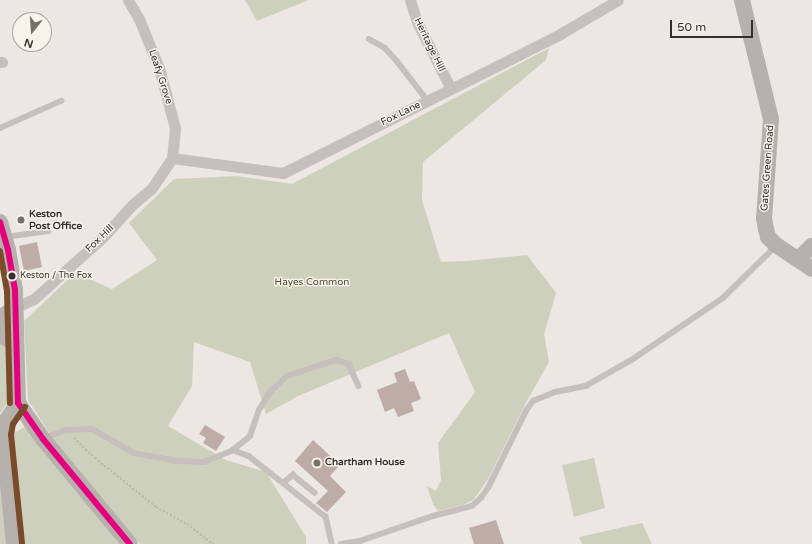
<!DOCTYPE html>
<style>
body{margin:0}
#map{position:relative;width:812px;height:544px;overflow:hidden;background:#ece7e2;font-family:"Varela Round",sans-serif}
div>[style]{position:absolute}
.green>*{inset:0;background:#cdd0bd}
.building>*{inset:0;background:#beada6}
.path>*{height:2px;margin-top:-1px;transform-origin:0;background:repeating-linear-gradient(90deg,#beb8b3 0 2px,transparent 0 4px)}
.lane>*{height:5.5px;margin:-2.75px;padding:0 2.75px;transform-origin:2.75px;border-radius:2.75px;background:#c5c0bb}
.street>*{height:11px;margin:-5.5px;padding:0 5.5px;transform-origin:5.5px;border-radius:5.5px;background:#c5c0bb}
.secondary>*{height:16px;margin:-8px;padding:0 8px;transform-origin:8px;border-radius:8px;background:#b6b1ac}
.bus-1>*{height:6px;margin:-3px;padding:0 3px;transform-origin:3px;border-radius:3px;background:#e5007d}
.bus-2>*{height:6px;margin:-3px;padding:0 3px;transform-origin:3px;border-radius:3px;background:#7a4b2a}
.dots>*{width:11px;height:11px;translate:-50% -50%;box-sizing:border-box;border:2px solid #f8f2ea;border-radius:50%}
span{translate:-50% -50%;white-space:nowrap;text-align:center;line-height:1.15;-webkit-text-stroke:3px #f8f2ea;paint-order:stroke}
.bus-label{font-size:9px;color:#362e2a}
.left{translate:0 -50%;text-align:left}
.street-label{font-size:10px;color:#362e2a}
.poi-label{font-size:10px;color:#362e2a;font-weight:700}
.park-label{font-size:10px;color:#445230}
.north{position:absolute;left:12px;top:12px;width:40px;height:40px;box-sizing:border-box;background:#f8f2ea;border:1px solid #aaa49d;border-radius:50%;rotate:197deg;font-size:11px;font-weight:700;line-height:16px;text-align:center;color:#362e2a}
.north::after{content:'';display:block;margin:auto;width:14px;height:18px;background:#766f6a;clip-path:polygon(50% 0,100% 100%,50% 72%,0 100%)}
.scale{position:absolute;left:670px;top:20px;width:83px;height:18px;box-sizing:border-box;border:2px solid #362e2a;border-top:0;padding-left:5px;font-size:12px;line-height:14px;white-space:nowrap;color:#362e2a;-webkit-text-stroke:3px #f8f2ea;paint-order:stroke}
</style>
<div id="map">
<div class="green">
<i style="clip-path:polygon(245px 0,309px 0,257px 21px)"></i>
<i style="clip-path:polygon(549px 48px,546px 60px,423px 162px,422px 200px,441px 262px,467px 261px,527px 255px,556px 293px,544px 334px,549px 362px,528px 399px,488px 479px,479px 492px,473px 500px,463px 505px,438px 511px,433px 504px,427px 486px,436px 491px,441px 480px,438px 443px,475px 392px,449px 333px,298px 396px,266px 414px,250px 362px,194px 342px,192px 386px,168px 426px,226px 460px,266px 472px,306px 537px,306px 544px,140px 544px,59px 448px,28px 400px,24px 321px,75px 273px,112px 289px,157px 260px,129px 223px,174px 179px,236px 176px,292px 184px)"></i>
<i style="clip-path:polygon(0 339px,11px 345px,11px 397px,0 414px)"></i>
<i style="clip-path:polygon(26px 426px,107px 528px,119px 544px,22px 544px,11px 435px)"></i>
<i style="clip-path:polygon(0 447px,7px 544px,0 544px)"></i>
<i style="clip-path:polygon(594px 458px,605px 508px,574px 517px,562px 465px)"></i>
<i style="clip-path:polygon(642px 523px,652px 544px,582px 544px,579px 537px)"></i>
</div>
<div class="building">
<i style="clip-path:polygon(37px 242px,42px 267px,24px 271px,19px 246px)"></i>
<i style="clip-path:polygon(405px 369px,410px 382px,414px 381px,421px 399px,411px 403px,414px 411px,398px 417px,394px 408px,385px 412px,377px 390px,397px 382px,394px 373px)"></i>
<i style="clip-path:polygon(205px 425px,225px 437px,216px 451px,203px 443px,206px 438px,199px 434px)"></i>
<i style="clip-path:polygon(313px 440px,340px 465px,330px 476px,346px 492px,327px 512px,316px 503px,328px 491px,295px 461px)"></i>
<i style="clip-path:polygon(496px 520px,504px 544px,474px 544px,469px 528px)"></i>
</div>
<div class="path">
<i style="left:74px;top:438px;width:29px;rotate:44deg"></i>
<i style="left:95px;top:458px;width:78px;rotate:38.8deg"></i>
<i style="left:156px;top:507px;width:35px;rotate:29deg"></i>
<i style="left:187px;top:524px;width:33px;rotate:38deg"></i>
</div>
<div class="lane">
<i style="left:369px;top:39px;width:18px;rotate:29deg"></i>
<i style="left:385px;top:48px;width:18px;rotate:47deg"></i>
<i style="left:397px;top:61px;width:51px;rotate:52.2deg"></i>
<i style="left:0;top:128px;width:67px;rotate:-23.9deg"></i>
<i style="left:5px;top:237px;width:44px;rotate:-7.8deg"></i>
<i style="left:45px;top:438px;width:22px;rotate:-21deg"></i>
<i style="left:66px;top:430px;width:26px;rotate:-2deg"></i>
<i style="left:92px;top:429px;width:48px;rotate:29.7deg"></i>
<i style="left:134px;top:453px;width:44px;rotate:10.5deg"></i>
<i style="left:177px;top:461px;width:27px;rotate:2deg"></i>
<i style="left:204px;top:462px;width:31px;rotate:-22deg"></i>
<i style="left:233px;top:450px;width:22px;rotate:-39deg"></i>
<i style="left:250px;top:436px;width:28px;rotate:-71deg"></i>
<i style="left:259px;top:410px;width:22px;rotate:-58deg"></i>
<i style="left:271px;top:391px;width:22px;rotate:-43deg"></i>
<i style="left:287px;top:376px;width:52px;rotate:-18.1deg"></i>
<i style="left:336px;top:360px;width:14px;rotate:17deg"></i>
<i style="left:349px;top:364px;width:24px;rotate:66deg"></i>
<i style="left:233px;top:450px;width:17px;rotate:21deg"></i>
<i style="left:249px;top:456px;width:98px;rotate:38.4deg"></i>
<i style="left:326px;top:517px;width:28px;rotate:77deg"></i>
<i style="left:283px;top:483px;width:13px;rotate:-39deg"></i>
<i style="left:293px;top:475px;width:28px;rotate:39deg"></i>
<i style="left:341px;top:544px;width:19px;rotate:-9deg"></i>
<i style="left:360px;top:541px;width:77px;rotate:-18.9deg"></i>
<i style="left:433px;top:516px;width:40px;rotate:-14.4deg"></i>
<i style="left:472px;top:506px;width:12px;rotate:-42deg"></i>
<i style="left:481px;top:498px;width:12px;rotate:-55deg"></i>
<i style="left:488px;top:488px;width:86px;rotate:-63.7deg"></i>
<i style="left:526px;top:411px;width:12px;rotate:-55deg"></i>
<i style="left:533px;top:401px;width:24px;rotate:-22deg"></i>
<i style="left:555px;top:392px;width:32px;rotate:-11deg"></i>
<i style="left:586px;top:386px;width:54px;rotate:-29.9deg"></i>
<i style="left:633px;top:359px;width:109px;rotate:-34.1deg"></i>
<i style="left:723px;top:298px;width:74px;rotate:-44.5deg"></i>
</div>
<div class="street">
<i style="left:410px;top:0;width:23px;rotate:72deg"></i>
<i style="left:417px;top:22px;width:75px;rotate:63.1deg"></i>
<i style="left:0;top:62px;width:2px"></i>
<i style="left:172px;top:158px;width:112px;rotate:7.7deg"></i>
<i style="left:283px;top:173px;width:310px;rotate:-26.6deg"></i>
<i style="left:560px;top:34px;width:67px;rotate:-30.4deg"></i>
<i style="left:16px;top:307px;width:20px;rotate:-24deg"></i>
<i style="left:34px;top:299px;width:94px;rotate:-42deg"></i>
<i style="left:104px;top:236px;width:42px;rotate:-47.9deg"></i>
<i style="left:132px;top:205px;width:26px;rotate:-40deg"></i>
<i style="left:152px;top:188px;width:36px;rotate:-56deg"></i>
<i style="left:172px;top:158px;width:30px;rotate:-84deg"></i>
<i style="left:175px;top:128px;width:62px;rotate:-104.9deg"></i>
<i style="left:159px;top:68px;width:53px;rotate:-112.2deg"></i>
<i style="left:139px;top:19px;width:22px;rotate:-120deg"></i>
</div>
<div class="secondary">
<i style="left:742px;top:0;width:122px;rotate:76.3deg"></i>
<i style="left:771px;top:119px;width:99px;rotate:94deg"></i>
<i style="left:764px;top:218px;width:11px;rotate:80deg"></i>
<i style="left:766px;top:229px;width:8px;rotate:76deg"></i>
<i style="left:768px;top:237px;width:11px;rotate:45deg"></i>
<i style="left:776px;top:245px;width:43px;rotate:33.7deg"></i>
<i style="left:0;top:222px;width:29px;rotate:74deg"></i>
<i style="left:8px;top:250px;width:41px;rotate:80.1deg"></i>
<i style="left:15px;top:290px;width:113px;rotate:88.5deg"></i>
<i style="left:799px;top:258px;width:18px;rotate:-43deg"></i>
<i style="left:0;top:322px;width:10px;rotate:-53deg"></i>
<i style="left:6px;top:314px;width:12px;rotate:-35deg"></i>
<i style="left:0;top:335px;width:18px;rotate:27deg"></i>
<i style="left:18px;top:403px;width:44px;rotate:55.2deg"></i>
<i style="left:43px;top:439px;width:136px;rotate:50.4deg"></i>
<i style="left:14px;top:544px;width:111px;rotate:-95.7deg"></i>
<i style="left:3px;top:434px;width:13px;rotate:-77deg"></i>
<i style="left:6px;top:421px;width:22px;rotate:-56deg"></i>
</div>
<div class="bus-1">
<i style="left:0;top:222px;width:29px;rotate:74deg"></i>
<i style="left:8px;top:250px;width:41px;rotate:80.1deg"></i>
<i style="left:15px;top:290px;width:113px;rotate:88.5deg"></i>
<i style="left:18px;top:403px;width:44px;rotate:55.2deg"></i>
<i style="left:43px;top:439px;width:136px;rotate:50.4deg"></i>
</div>
<div class="bus-2">
<i style="left:0;top:251px;width:41px;rotate:80.1deg"></i>
<i style="left:7px;top:291px;width:112px;rotate:88.5deg"></i>
<i style="left:22px;top:543px;width:109px;rotate:-95.8deg"></i>
<i style="left:11px;top:435px;width:11px;rotate:-80deg"></i>
<i style="left:13px;top:424px;width:21px;rotate:-55deg"></i>
</div>
<div class="dots">
<i style="left:21px;top:220px;background:#766f6a"></i>
<i style="left:12px;top:276px;background:#362e2a"></i>
<i style="left:317px;top:463px;background:#766f6a"></i>
</div>
<div class="bus-label">
<span class="left" style="left:20px;top:276px">Keston / The Fox</span>
</div>
<div class="street-label">
<span style="left:429px;top:45px;rotate:64deg">Heritage Hill</span>
<span style="left:160px;top:77px;rotate:72deg">Leafy Grove</span>
<span style="left:401px;top:114px;rotate:-26deg">Fox Lane</span>
<span style="left:768px;top:168px;rotate:-86deg">Gates Green Road</span>
<span style="left:100px;top:239px;rotate:-44deg">Fox Hill</span>
</div>
<div class="poi-label">
<span class="left" style="left:29px;top:220px">Keston<br>Post Office</span>
<span class="left" style="left:325px;top:463px">Chartham House</span>
</div>
<div class="park-label">
<span style="left:312px;top:283px">Hayes Common</span>
</div>
<div class="north">N</div>
<div class="scale">50 m</div>
</div>
